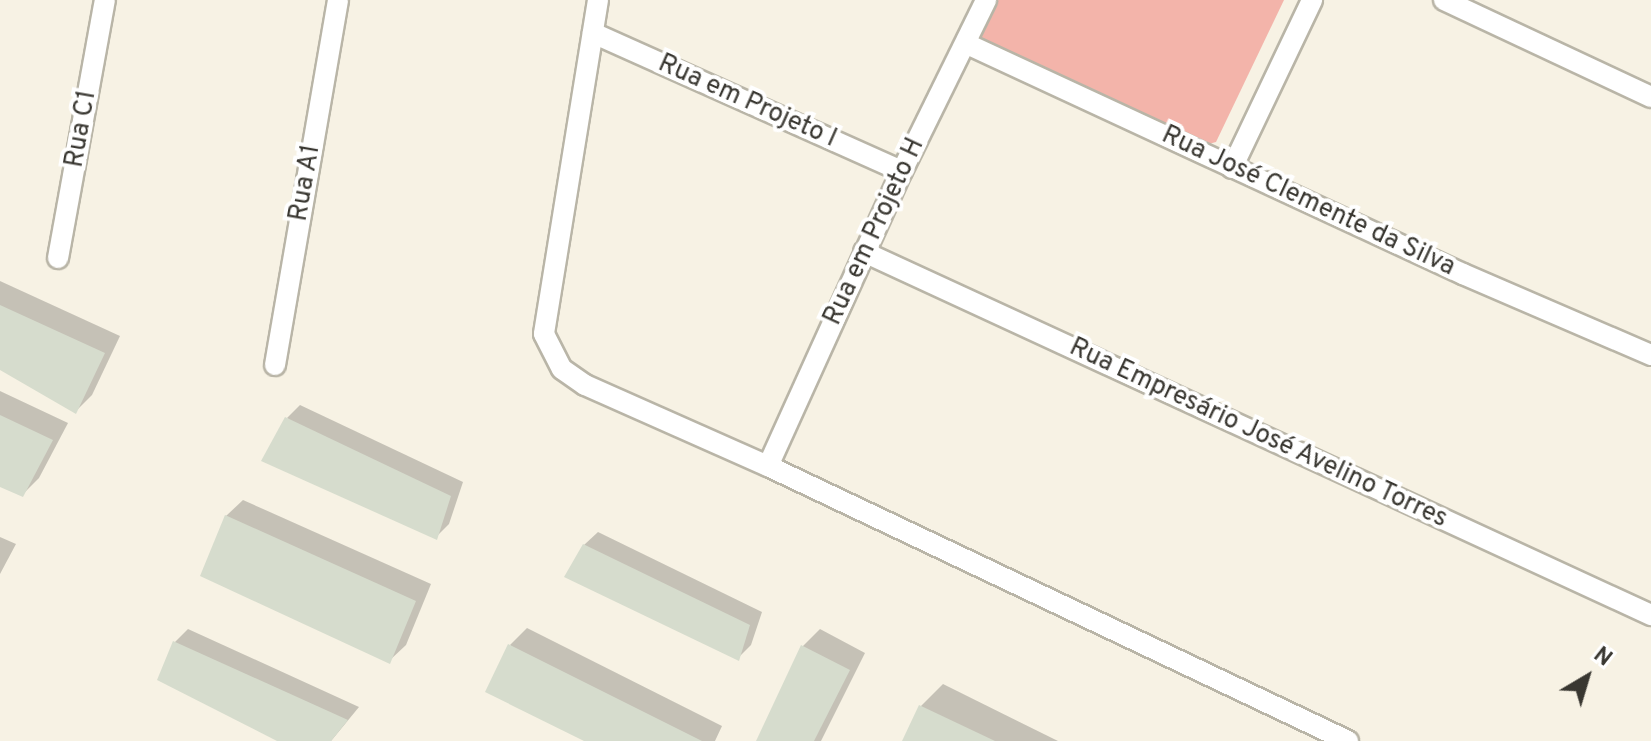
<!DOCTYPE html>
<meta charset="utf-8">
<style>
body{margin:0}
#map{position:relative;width:1651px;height:741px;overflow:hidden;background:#f7f2e4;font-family:Overpass,sans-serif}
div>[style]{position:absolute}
.green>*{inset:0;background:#f3b4aa}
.shadow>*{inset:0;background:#0003}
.building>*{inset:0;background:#d6dccd}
.roads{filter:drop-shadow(2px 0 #b9b5a7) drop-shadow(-2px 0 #b9b5a7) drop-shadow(0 2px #b9b5a7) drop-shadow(0 -2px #b9b5a7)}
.minor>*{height:20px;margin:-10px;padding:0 10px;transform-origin:10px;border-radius:10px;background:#fff}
span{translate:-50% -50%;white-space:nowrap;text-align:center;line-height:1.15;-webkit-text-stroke:8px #fff;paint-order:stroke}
.street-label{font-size:26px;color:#393731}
.north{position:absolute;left:1547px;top:637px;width:80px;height:80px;-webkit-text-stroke:6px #fff;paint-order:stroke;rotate:38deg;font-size:22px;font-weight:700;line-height:32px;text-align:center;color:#393731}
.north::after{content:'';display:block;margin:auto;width:28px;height:36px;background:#393731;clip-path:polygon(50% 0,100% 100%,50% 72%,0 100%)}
</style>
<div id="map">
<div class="green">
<i style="clip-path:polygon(982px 0,1284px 0,1216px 142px,1194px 148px,981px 49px,971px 24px)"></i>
</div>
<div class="shadow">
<i style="clip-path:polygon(0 281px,120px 336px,92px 395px,75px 412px,0 368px)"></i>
<i style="clip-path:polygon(0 391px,68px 423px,39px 478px,22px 495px,0 485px)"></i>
<i style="clip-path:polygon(300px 405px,463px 482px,449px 524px,436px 537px,287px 418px)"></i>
<i style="clip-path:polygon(243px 500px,431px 584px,406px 645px,389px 661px,226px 516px)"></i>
<i style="clip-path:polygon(598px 532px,762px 612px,751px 645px,738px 658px,584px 545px)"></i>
<i style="clip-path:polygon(0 537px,16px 544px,0 574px)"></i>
<i style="clip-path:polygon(527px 628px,722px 726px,715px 741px,589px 741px,510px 645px)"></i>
<i style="clip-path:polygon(188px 629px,359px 707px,331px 741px,282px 741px,160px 679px,175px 642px)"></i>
<i style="clip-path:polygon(820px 629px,865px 653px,821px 741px,758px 741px,803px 646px)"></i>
<i style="clip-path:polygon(943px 684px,1058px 741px,904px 741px,921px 706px)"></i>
</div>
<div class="building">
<i style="clip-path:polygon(0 305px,105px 353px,76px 414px,0 370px)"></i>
<i style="clip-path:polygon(0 415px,53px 440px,23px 497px,0 487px)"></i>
<i style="clip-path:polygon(285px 417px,451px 496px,437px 540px,261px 461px)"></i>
<i style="clip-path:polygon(225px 515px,416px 601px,390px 664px,200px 576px)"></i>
<i style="clip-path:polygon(583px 544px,750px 625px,739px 661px,564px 577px)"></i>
<i style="clip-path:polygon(173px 641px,348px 720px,331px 741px,277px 741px,157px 680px)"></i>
<i style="clip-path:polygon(508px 644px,702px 741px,584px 741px,485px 692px)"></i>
<i style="clip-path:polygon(801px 645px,850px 670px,814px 741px,756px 741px)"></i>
<i style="clip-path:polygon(919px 705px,995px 741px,902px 741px)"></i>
</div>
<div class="roads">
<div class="minor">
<i style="left:598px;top:0;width:338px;rotate:99.2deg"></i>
<i style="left:544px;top:334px;width:39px;rotate:63deg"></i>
<i style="left:562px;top:369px;width:28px;rotate:35deg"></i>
<i style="left:585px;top:385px;width:200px;rotate:23.9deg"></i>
<i style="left:768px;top:466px;width:642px;rotate:25.37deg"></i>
<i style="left:1444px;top:0;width:229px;rotate:25.1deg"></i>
<i style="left:593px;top:33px;width:338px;rotate:24.1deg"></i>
<i style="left:967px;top:44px;width:547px;rotate:24.88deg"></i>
<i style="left:1463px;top:274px;width:205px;rotate:23.3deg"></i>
<i style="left:1232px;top:168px;width:186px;rotate:-64.5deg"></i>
<i style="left:864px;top:252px;width:867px;rotate:24.76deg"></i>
<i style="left:58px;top:258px;width:262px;rotate:-79.7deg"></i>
<i style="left:275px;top:365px;width:370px;rotate:-80.2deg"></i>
<i style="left:768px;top:466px;width:324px;rotate:-65.6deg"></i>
<i style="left:902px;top:171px;width:191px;rotate:-63.8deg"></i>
</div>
</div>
<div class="street-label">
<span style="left:747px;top:102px;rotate:24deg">Rua em Projeto I</span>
<span style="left:82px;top:129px;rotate:-80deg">Rua C1</span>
<span style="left:306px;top:183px;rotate:-80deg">Rua A1</span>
<span style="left:1308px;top:202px;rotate:25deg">Rua José Clemente da Silva</span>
<span style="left:875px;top:232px;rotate:-65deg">Rua em Projeto H</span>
<span style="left:1258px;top:434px;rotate:25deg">Rua Empresário José Avelino Torres</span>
</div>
<div class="north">N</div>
</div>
